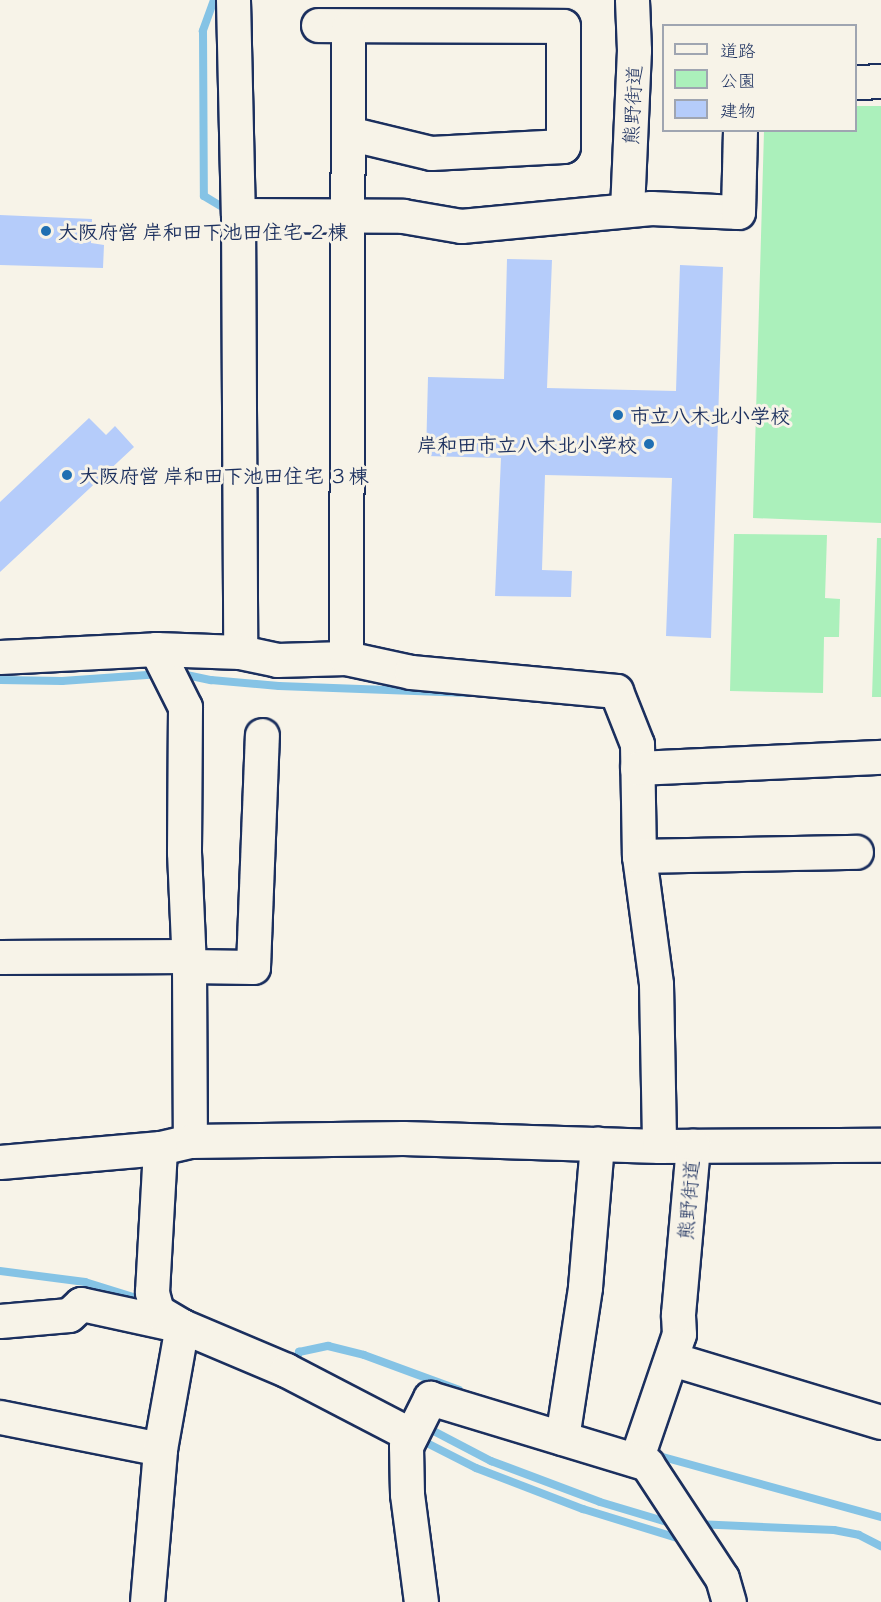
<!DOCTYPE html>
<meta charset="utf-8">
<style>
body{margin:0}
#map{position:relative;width:881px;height:1602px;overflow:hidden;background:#f7f3e8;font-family:"Patrick Hand","Klee One",sans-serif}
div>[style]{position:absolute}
.green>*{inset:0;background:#abf0bb}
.stream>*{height:8px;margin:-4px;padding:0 4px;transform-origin:4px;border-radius:4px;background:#85c3e5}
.building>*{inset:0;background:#b5ccfa}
.roads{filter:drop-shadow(2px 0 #1b2f5e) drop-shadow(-2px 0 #1b2f5e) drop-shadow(0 2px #1b2f5e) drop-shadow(0 -2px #1b2f5e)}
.minor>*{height:33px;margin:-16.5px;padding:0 16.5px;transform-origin:16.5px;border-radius:16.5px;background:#f7f3e8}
.dots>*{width:16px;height:16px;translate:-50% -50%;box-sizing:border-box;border:3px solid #f7f3e8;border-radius:50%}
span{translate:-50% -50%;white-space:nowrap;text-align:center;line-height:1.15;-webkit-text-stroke:6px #f7f3e8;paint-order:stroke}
.street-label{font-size:20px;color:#1b2f5e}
.poi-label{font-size:20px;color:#1b2f5e;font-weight:700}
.left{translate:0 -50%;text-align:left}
.right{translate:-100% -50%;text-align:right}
.legend{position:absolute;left:662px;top:24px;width:195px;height:108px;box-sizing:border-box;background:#f7f3e8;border:2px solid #9fa5b1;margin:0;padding:8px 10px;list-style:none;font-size:18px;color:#1b2f5e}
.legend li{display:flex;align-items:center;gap:12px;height:30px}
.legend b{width:30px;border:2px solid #9fa5b1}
</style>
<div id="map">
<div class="green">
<i style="clip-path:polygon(856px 106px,881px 106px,881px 523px,753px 518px,764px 131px,856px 130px)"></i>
<i style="clip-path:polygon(734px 534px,827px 535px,825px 598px,840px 599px,839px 637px,824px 637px,823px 693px,730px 691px)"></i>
<i style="clip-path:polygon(877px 538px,881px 538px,881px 697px,872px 697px)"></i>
</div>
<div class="stream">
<i style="left:214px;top:0;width:33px;rotate:110deg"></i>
<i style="left:203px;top:31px;width:165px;rotate:89.7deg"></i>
<i style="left:204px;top:196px;width:21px;rotate:31deg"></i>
<i style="left:177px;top:673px;width:35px;rotate:12deg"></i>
<i style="left:211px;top:680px;width:68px;rotate:5deg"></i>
<i style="left:279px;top:686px;width:190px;rotate:2.1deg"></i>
<i style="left:0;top:680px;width:62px;rotate:0.9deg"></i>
<i style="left:62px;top:681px;width:99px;rotate:-4deg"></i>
<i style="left:0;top:1271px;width:86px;rotate:7.4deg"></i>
<i style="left:85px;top:1282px;width:64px;rotate:17.3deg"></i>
<i style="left:296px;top:1360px;width:9px;rotate:-69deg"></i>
<i style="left:299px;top:1352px;width:30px;rotate:-12deg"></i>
<i style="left:328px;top:1346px;width:37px;rotate:14deg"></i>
<i style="left:364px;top:1355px;width:101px;rotate:20.2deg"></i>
<i style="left:424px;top:1426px;width:76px;rotate:27.6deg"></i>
<i style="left:491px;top:1461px;width:116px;rotate:20.6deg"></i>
<i style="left:600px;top:1502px;width:77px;rotate:16.6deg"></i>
<i style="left:419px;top:1439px;width:64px;rotate:27deg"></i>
<i style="left:476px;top:1468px;width:115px;rotate:21deg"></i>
<i style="left:583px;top:1509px;width:106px;rotate:17.1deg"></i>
<i style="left:652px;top:1454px;width:238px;rotate:15.4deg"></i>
<i style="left:696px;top:1524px;width:138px;rotate:2.5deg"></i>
<i style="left:834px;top:1530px;width:25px;rotate:11deg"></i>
<i style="left:859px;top:1535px;width:25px;rotate:27deg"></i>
</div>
<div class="building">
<i style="clip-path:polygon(0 215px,92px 219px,91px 243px,104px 245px,103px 268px,0 265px)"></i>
<i style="clip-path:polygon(507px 259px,552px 260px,547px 388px,676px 391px,680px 265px,723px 267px,711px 638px,666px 636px,672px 478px,545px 475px,542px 570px,572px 571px,571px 597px,495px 596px,501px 458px,426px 456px,428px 377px,504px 379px)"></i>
<i style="clip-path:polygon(89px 418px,106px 435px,115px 426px,134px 447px,0 572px,0 502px)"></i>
</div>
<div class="roads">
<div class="minor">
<i style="left:233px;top:0;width:215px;rotate:88.7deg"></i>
<i style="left:238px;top:215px;width:437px;rotate:89.7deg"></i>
<i style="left:318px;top:25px;width:245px;rotate:0.2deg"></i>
<i style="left:563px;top:26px;width:120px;rotate:90deg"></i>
<i style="left:563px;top:146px;width:132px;rotate:177deg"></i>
<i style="left:431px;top:153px;width:85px;rotate:-166.5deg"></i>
<i style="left:856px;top:82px;width:25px;rotate:-2deg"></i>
<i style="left:627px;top:210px;width:160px;rotate:-87.5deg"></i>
<i style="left:634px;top:50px;width:50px;rotate:-92.3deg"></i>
<i style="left:238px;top:215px;width:165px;rotate:0.3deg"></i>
<i style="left:403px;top:216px;width:59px;rotate:9.8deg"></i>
<i style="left:461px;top:226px;width:191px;rotate:-5.4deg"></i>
<i style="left:651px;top:208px;width:87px;rotate:2.6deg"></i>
<i style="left:738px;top:212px;width:82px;rotate:-88.6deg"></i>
<i style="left:156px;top:649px;width:65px;rotate:63.4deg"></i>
<i style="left:185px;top:707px;width:145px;rotate:90.4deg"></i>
<i style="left:184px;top:852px;width:114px;rotate:87.5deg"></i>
<i style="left:189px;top:966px;width:175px;rotate:89.7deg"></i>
<i style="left:0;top:657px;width:156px;rotate:-2.9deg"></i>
<i style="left:156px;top:649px;width:84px;rotate:2deg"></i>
<i style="left:240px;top:652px;width:38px;rotate:12deg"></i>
<i style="left:277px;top:660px;width:69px;rotate:-1.7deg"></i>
<i style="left:346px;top:658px;width:66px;rotate:12.2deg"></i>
<i style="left:411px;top:672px;width:206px;rotate:5.3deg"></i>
<i style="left:616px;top:691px;width:57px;rotate:68.4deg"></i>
<i style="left:637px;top:744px;width:112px;rotate:89deg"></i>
<i style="left:639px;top:856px;width:129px;rotate:82.4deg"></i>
<i style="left:656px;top:984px;width:162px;rotate:88.9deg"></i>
<i style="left:346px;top:658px;width:630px;rotate:-89.82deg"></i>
<i style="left:637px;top:768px;width:244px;rotate:-2.6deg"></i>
<i style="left:639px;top:856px;width:217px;rotate:-1.1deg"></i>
<i style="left:0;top:957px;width:189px;rotate:-0.3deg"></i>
<i style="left:189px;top:966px;width:64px;rotate:0.9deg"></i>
<i style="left:253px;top:967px;width:232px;rotate:-87.8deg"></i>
<i style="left:0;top:1162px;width:161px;rotate:-5deg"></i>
<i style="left:160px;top:1148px;width:31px;rotate:-13deg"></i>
<i style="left:190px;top:1141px;width:213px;rotate:-0.8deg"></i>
<i style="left:403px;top:1138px;width:256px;rotate:1.8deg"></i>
<i style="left:659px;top:1146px;width:222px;rotate:-0.3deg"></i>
<i style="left:0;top:1321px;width:69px;rotate:-5deg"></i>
<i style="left:69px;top:1315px;width:16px;rotate:-43deg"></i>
<i style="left:81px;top:1304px;width:103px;rotate:12.3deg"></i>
<i style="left:182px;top:1326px;width:113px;rotate:22.9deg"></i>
<i style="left:286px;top:1370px;width:141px;rotate:27.5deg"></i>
<i style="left:672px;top:1359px;width:218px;rotate:16.8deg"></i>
<i style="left:0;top:1417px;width:163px;rotate:11.3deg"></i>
<i style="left:562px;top:1438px;width:153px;rotate:-81.3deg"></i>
<i style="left:585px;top:1287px;width:144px;rotate:-85.2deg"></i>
<i style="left:636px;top:1460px;width:133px;rotate:-71.2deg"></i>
<i style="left:679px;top:1334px;width:20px;rotate:-93deg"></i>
<i style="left:678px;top:1314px;width:169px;rotate:-84.9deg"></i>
<i style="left:147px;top:1602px;width:154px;rotate:-85.1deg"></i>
<i style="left:160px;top:1449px;width:125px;rotate:-79.9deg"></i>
<i style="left:182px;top:1326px;width:29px;rotate:-149deg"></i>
<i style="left:157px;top:1311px;width:20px;rotate:-105deg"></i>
<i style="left:152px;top:1292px;width:144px;rotate:-86.8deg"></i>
<i style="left:421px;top:1602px;width:109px;rotate:-97.4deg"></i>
<i style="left:407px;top:1494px;width:48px;rotate:-91.2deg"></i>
<i style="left:406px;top:1446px;width:54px;rotate:-63.4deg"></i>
<i style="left:430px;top:1398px;width:227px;rotate:16.9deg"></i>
<i style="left:647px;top:1464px;width:136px;rotate:56.7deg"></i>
<i style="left:722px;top:1578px;width:25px;rotate:74deg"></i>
</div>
</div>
<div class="dots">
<i style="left:46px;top:231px;background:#1f6fb2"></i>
<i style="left:618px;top:415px;background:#1f6fb2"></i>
<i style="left:649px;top:444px;background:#1f6fb2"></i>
<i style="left:67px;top:475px;background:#1f6fb2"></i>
</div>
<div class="street-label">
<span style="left:632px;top:105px;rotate:-87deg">熊野街道</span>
<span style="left:688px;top:1200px;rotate:-85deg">熊野街道</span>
</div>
<div class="poi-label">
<span class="left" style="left:58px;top:231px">大阪府営 岸和田下池田住宅 ２棟</span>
<span class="left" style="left:630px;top:415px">市立八木北小学校</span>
<span class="right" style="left:637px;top:444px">岸和田市立八木北小学校</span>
<span class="left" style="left:79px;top:475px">大阪府営 岸和田下池田住宅 ３棟</span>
</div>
<ul class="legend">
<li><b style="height:8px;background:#f7f3e8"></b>道路</li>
<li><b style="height:16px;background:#abf0bb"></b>公園</li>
<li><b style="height:16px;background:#b5ccfa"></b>建物</li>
</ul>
</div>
